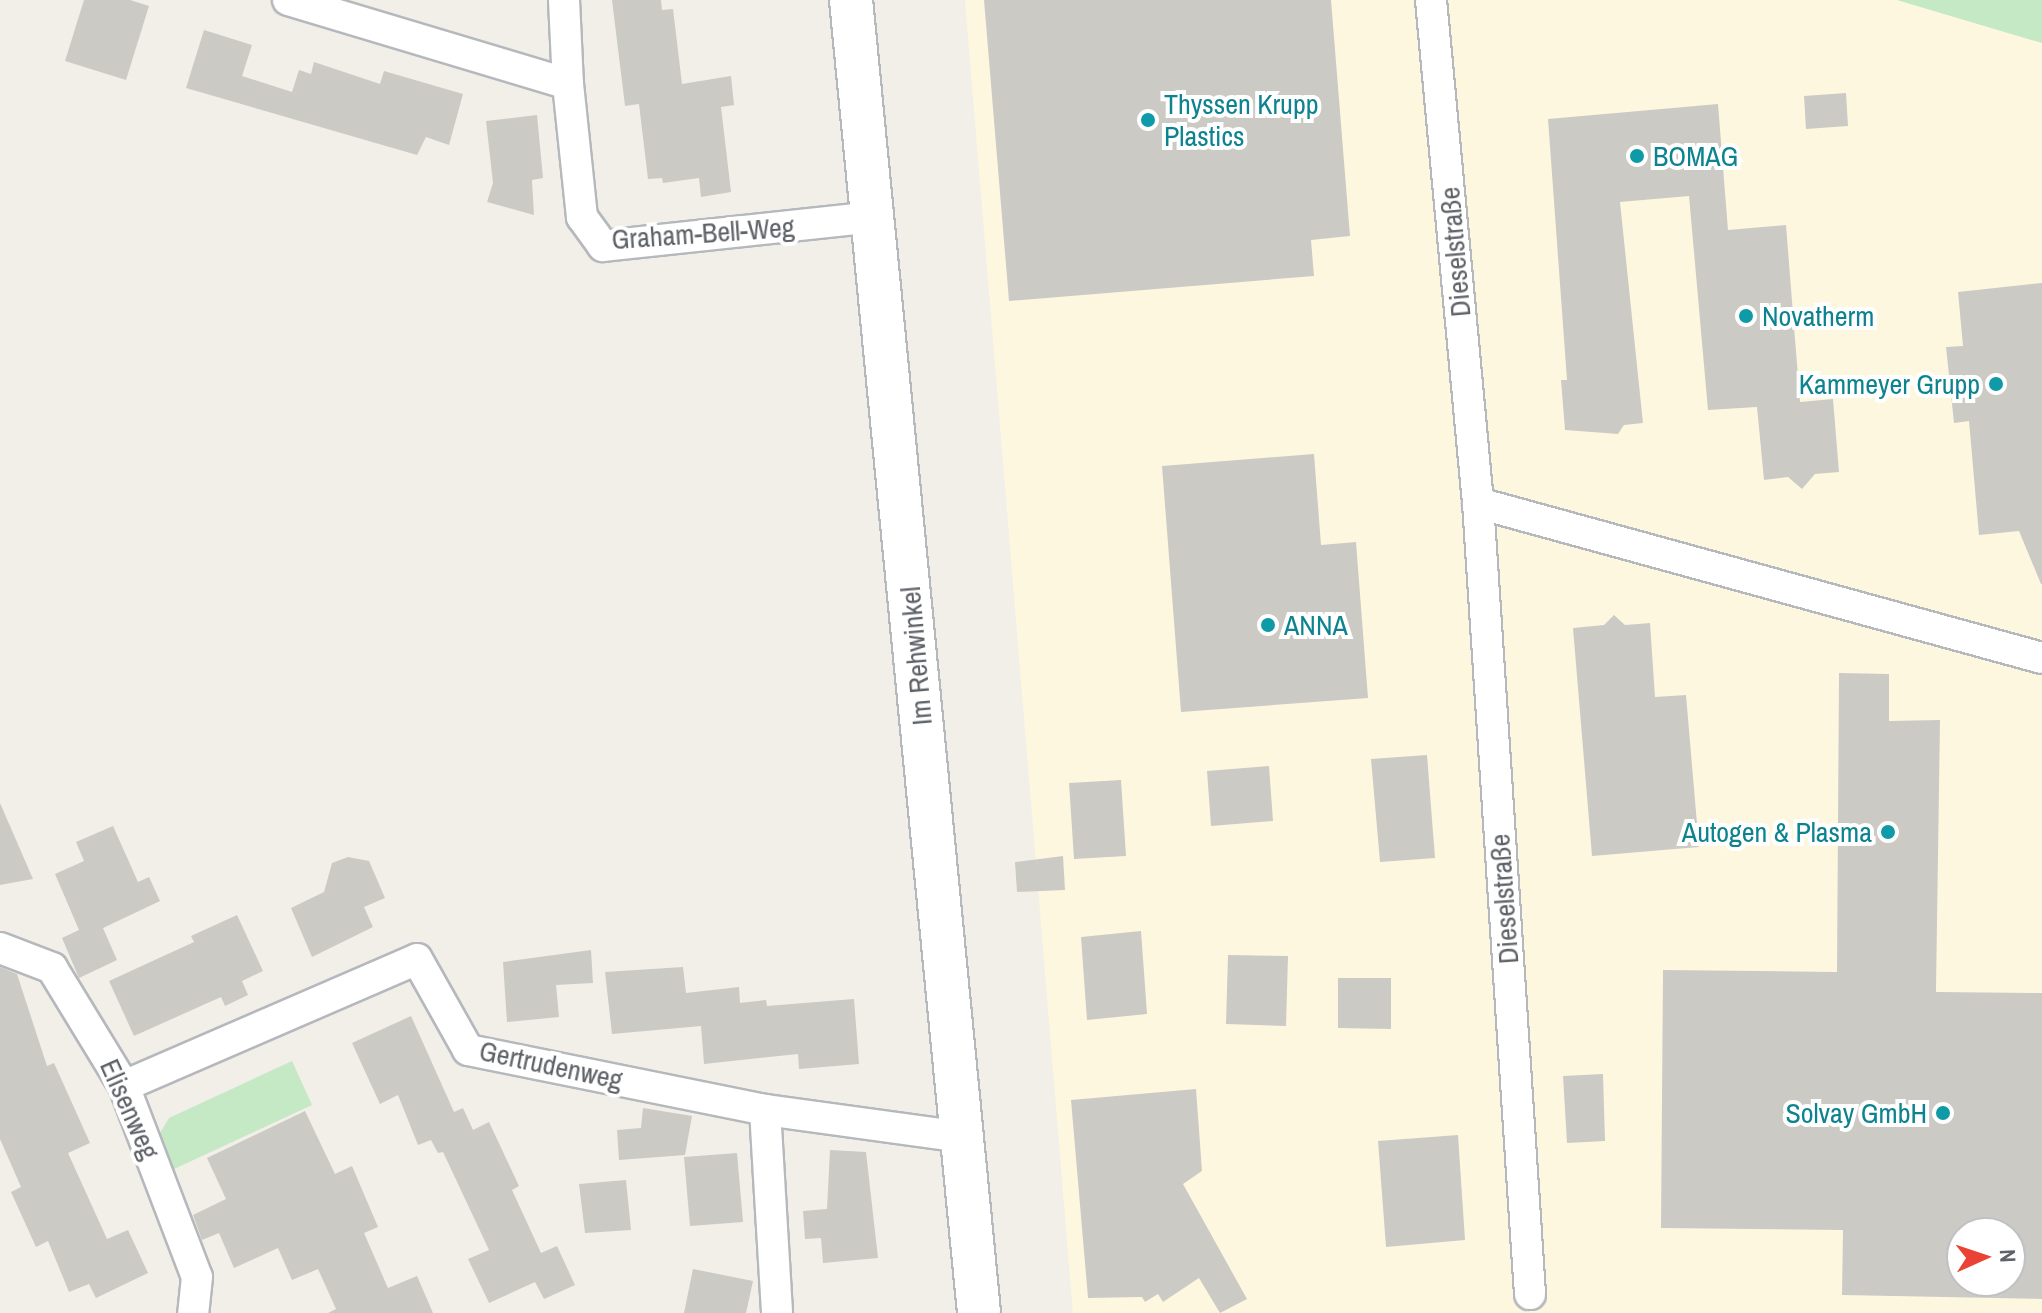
<!DOCTYPE html>
<meta charset="utf-8">
<style>
body{margin:0}
#map{position:relative;width:2042px;height:1313px;overflow:hidden;background:#f1efe8;font-family:"Archivo Narrow",sans-serif}
div>[style]{position:absolute}
.commercial>*{inset:0;background:#fef7e0}
.green>*{inset:0;background:#c5e8c5}
.building>*{inset:0;background:#cccac5}
.roads{filter:drop-shadow(2px 0 #b5b8bc) drop-shadow(-2px 0 #b5b8bc) drop-shadow(0 2px #b5b8bc) drop-shadow(0 -2px #b5b8bc)}
.street>*{height:30px;margin:-15px;padding:0 15px;transform-origin:15px;border-radius:15px;background:#fff}
.secondary>*{height:42px;margin:-21px;padding:0 21px;transform-origin:21px;border-radius:21px;background:#fff}
.dots>*{width:22px;height:22px;translate:-50% -50%;box-sizing:border-box;border:4px solid #fff;border-radius:50%}
span{translate:-50% -50%;white-space:nowrap;text-align:center;line-height:1.15;-webkit-text-stroke:8px #fff;paint-order:stroke}
.culture-label{font-size:28px;color:#0d838f}
.left{translate:0 -50%;text-align:left}
.right{translate:-100% -50%;text-align:right}
.street-label{font-size:28px;color:#5f6368}
.north{position:absolute;left:1946px;top:1217px;width:80px;height:80px;box-sizing:border-box;background:#fff;border:2px solid #bfc1c3;border-radius:50%;rotate:87deg;font-size:22px;font-weight:700;line-height:32px;text-align:center;color:#5f6368}
.north::after{content:'';display:block;margin:auto;width:28px;height:36px;background:#ea4335;clip-path:polygon(50% 0,100% 100%,50% 72%,0 100%)}
</style>
<div id="map">
<div class="commercial">
<i style="clip-path:polygon(evenodd,965px 0,1897px 0,2042px 43px,2042px 1313px,1073px 1313px,965px 0,1962px 1233px,2010px 1233px,2010px 1281px,1962px 1281px,1962px 1233px)"></i>
</div>
<div class="green">
<i style="clip-path:polygon(1897px 0,2042px 0,2042px 43px)"></i>
<i style="clip-path:polygon(292px 1061px,312px 1105px,174px 1169px,159px 1135px,169px 1118px)"></i>
</div>
<div class="building">
<i style="clip-path:polygon(84px 0,130px 0,149px 6px,126px 80px,65px 61px)"></i>
<i style="clip-path:polygon(612px 0,661px 0,662px 10px,673px 9px,682px 84px,731px 76px,734px 105px,721px 107px,731px 192px,701px 197px,699px 178px,663px 183px,662px 178px,648px 179px,639px 104px,625px 106px)"></i>
<i style="clip-path:polygon(984px 0,1331px 0,1350px 236px,1311px 240px,1314px 276px,1009px 301px)"></i>
<i style="clip-path:polygon(204px 30px,252px 45px,242px 76px,292px 92px,299px 70px,311px 74px,314px 62px,380px 84px,384px 71px,463px 94px,449px 145px,426px 137px,417px 155px,186px 88px)"></i>
<i style="clip-path:polygon(1846px 93px,1848px 126px,1806px 129px,1804px 96px)"></i>
<i style="clip-path:polygon(1718px 104px,1728px 230px,1786px 225px,1800px 402px,1833px 399px,1839px 472px,1815px 474px,1802px 489px,1788px 477px,1764px 480px,1757px 407px,1708px 410px,1689px 196px,1620px 202px,1643px 423px,1624px 425px,1618px 434px,1565px 430px,1561px 380px,1567px 380px,1548px 119px)"></i>
<i style="clip-path:polygon(537px 115px,543px 178px,532px 180px,534px 215px,487px 202px,493px 183px,486px 121px)"></i>
<i style="clip-path:polygon(2042px 283px,2042px 584px,2041px 584px,2019px 531px,1979px 535px,1969px 421px,1954px 423px,1946px 347px,1963px 346px,1958px 292px)"></i>
<i style="clip-path:polygon(1314px 454px,1321px 545px,1356px 542px,1368px 698px,1181px 712px,1162px 466px)"></i>
<i style="clip-path:polygon(1614px 615px,1625px 625px,1650px 623px,1655px 697px,1686px 695px,1699px 847px,1592px 856px,1573px 628px,1604px 625px)"></i>
<i style="clip-path:polygon(evenodd,1839px 673px,1889px 674px,1889px 721px,1940px 720px,1936px 992px,2042px 993px,2042px 1299px,1842px 1295px,1843px 1230px,1661px 1228px,1663px 970px,1837px 972px,1839px 673px,1962px 1233px,2010px 1233px,2010px 1281px,1962px 1281px,1962px 1233px)"></i>
<i style="clip-path:polygon(1427px 755px,1435px 858px,1380px 862px,1371px 759px)"></i>
<i style="clip-path:polygon(1269px 766px,1273px 821px,1211px 826px,1207px 771px)"></i>
<i style="clip-path:polygon(1121px 780px,1126px 856px,1074px 859px,1069px 783px)"></i>
<i style="clip-path:polygon(0 803px,33px 879px,0 885px)"></i>
<i style="clip-path:polygon(113px 826px,138px 882px,149px 877px,160px 901px,103px 928px,117px 960px,79px 978px,62px 938px,79px 930px,55px 874px,84px 861px,76px 842px)"></i>
<i style="clip-path:polygon(1063px 856px,1065px 890px,1017px 892px,1015px 862px)"></i>
<i style="clip-path:polygon(348px 857px,369px 861px,385px 898px,364px 907px,373px 927px,312px 957px,291px 908px,324px 892px,332px 863px)"></i>
<i style="clip-path:polygon(237px 915px,263px 971px,242px 981px,248px 995px,225px 1006px,221px 997px,134px 1036px,109px 981px,194px 942px,191px 936px)"></i>
<i style="clip-path:polygon(1141px 931px,1147px 1014px,1087px 1020px,1081px 937px)"></i>
<i style="clip-path:polygon(591px 950px,593px 983px,556px 985px,559px 1017px,507px 1022px,503px 962px)"></i>
<i style="clip-path:polygon(1228px 955px,1288px 956px,1286px 1026px,1226px 1024px)"></i>
<i style="clip-path:polygon(0 967px,17px 974px,47px 1066px,54px 1063px,90px 1143px,68px 1153px,107px 1239px,128px 1230px,148px 1273px,96px 1298px,89px 1284px,69px 1292px,48px 1241px,36px 1247px,11px 1192px,21px 1187px,0 1139px)"></i>
<i style="clip-path:polygon(683px 967px,686px 993px,739px 987px,740px 1003px,766px 1000px,767px 1006px,854px 999px,859px 1064px,799px 1069px,798px 1054px,704px 1064px,701px 1026px,612px 1034px,605px 972px)"></i>
<i style="clip-path:polygon(1338px 978px,1391px 978px,1391px 1029px,1338px 1028px)"></i>
<i style="clip-path:polygon(411px 1016px,454px 1112px,463px 1108px,473px 1130px,489px 1122px,519px 1186px,512px 1190px,541px 1253px,557px 1246px,575px 1285px,544px 1299px,535px 1282px,489px 1303px,468px 1259px,489px 1250px,443px 1152px,438px 1153px,431px 1140px,418px 1145px,398px 1095px,380px 1104px,352px 1043px)"></i>
<i style="clip-path:polygon(1603px 1074px,1605px 1141px,1567px 1143px,1563px 1076px)"></i>
<i style="clip-path:polygon(1196px 1089px,1202px 1171px,1183px 1184px,1247px 1299px,1220px 1313px,1199px 1278px,1163px 1302px,1158px 1294px,1145px 1302px,1142px 1297px,1088px 1298px,1071px 1100px)"></i>
<i style="clip-path:polygon(643px 1108px,692px 1116px,685px 1155px,619px 1160px,617px 1130px,641px 1128px)"></i>
<i style="clip-path:polygon(305px 1111px,335px 1174px,352px 1166px,378px 1227px,364px 1233px,388px 1288px,417px 1276px,433px 1313px,328px 1313px,336px 1309px,318px 1269px,292px 1280px,278px 1248px,234px 1268px,219px 1233px,202px 1240px,193px 1215px,226px 1199px,207px 1158px)"></i>
<i style="clip-path:polygon(1458px 1135px,1465px 1240px,1386px 1247px,1378px 1141px)"></i>
<i style="clip-path:polygon(830px 1150px,866px 1152px,878px 1258px,823px 1263px,821px 1238px,805px 1239px,803px 1211px,827px 1209px)"></i>
<i style="clip-path:polygon(737px 1153px,743px 1222px,690px 1226px,684px 1157px)"></i>
<i style="clip-path:polygon(626px 1180px,631px 1230px,585px 1233px,579px 1184px)"></i>
<i style="clip-path:polygon(693px 1269px,753px 1281px,746px 1313px,684px 1313px)"></i>
</div>
<div class="roads">
<div class="street">
<i style="left:288px;top:0;width:292px;rotate:16.7deg"></i>
<i style="left:568px;top:84px;width:134px;rotate:84deg"></i>
<i style="left:582px;top:217px;width:36px;rotate:54deg"></i>
<i style="left:603px;top:246px;width:272px;rotate:-6.1deg"></i>
<i style="left:564px;top:0;width:84px;rotate:87.3deg"></i>
<i style="left:1431px;top:0;width:505px;rotate:84.66deg"></i>
<i style="left:1478px;top:503px;width:585px;rotate:15.37deg"></i>
<i style="left:1478px;top:503px;width:793px;rotate:86.24deg"></i>
<i style="left:0;top:948px;width:56px;rotate:21deg"></i>
<i style="left:52px;top:968px;width:138px;rotate:58.6deg"></i>
<i style="left:124px;top:1086px;width:204px;rotate:69.1deg"></i>
<i style="left:197px;top:1277px;width:36px;rotate:96deg"></i>
<i style="left:124px;top:1086px;width:319px;rotate:-23.4deg"></i>
<i style="left:417px;top:959px;width:104px;rotate:60.7deg"></i>
<i style="left:468px;top:1050px;width:303px;rotate:11.4deg"></i>
<i style="left:765px;top:1110px;width:198px;rotate:7.8deg"></i>
<i style="left:765px;top:1110px;width:203px;rotate:86.6deg"></i>
</div>
<div class="secondary">
<i style="left:851px;top:0;width:1319px;rotate:84.43deg"></i>
</div>
</div>
<div class="dots">
<i style="left:1148px;top:120px;background:#0f9aa8"></i>
<i style="left:1637px;top:156px;background:#0f9aa8"></i>
<i style="left:1746px;top:316px;background:#0f9aa8"></i>
<i style="left:1996px;top:384px;background:#0f9aa8"></i>
<i style="left:1268px;top:625px;background:#0f9aa8"></i>
<i style="left:1888px;top:832px;background:#0f9aa8"></i>
<i style="left:1943px;top:1113px;background:#0f9aa8"></i>
</div>
<div class="culture-label">
<span class="left" style="left:1164px;top:120px">Thyssen Krupp<br>Plastics</span>
<span class="left" style="left:1653px;top:156px">BOMAG</span>
<span class="left" style="left:1762px;top:316px">Novatherm</span>
<span class="right" style="left:1980px;top:384px">Kammeyer Grupp</span>
<span class="left" style="left:1284px;top:625px">ANNA</span>
<span class="right" style="left:1872px;top:832px">Autogen &amp; Plasma</span>
<span class="right" style="left:1927px;top:1113px">Solvay GmbH</span>
</div>
<div class="street-label">
<span style="left:703px;top:233px;rotate:-4deg">Graham-Bell-Weg</span>
<span style="left:1455px;top:252px;rotate:-95deg">Dieselstraße</span>
<span style="left:916px;top:656px;rotate:-95deg">Im Rehwinkel</span>
<span style="left:1504px;top:899px;rotate:-94deg">Dieselstraße</span>
<span style="left:551px;top:1065px;rotate:12deg">Gertrudenweg</span>
<span style="left:130px;top:1109px;rotate:66deg">Elisenweg</span>
</div>
<div class="north">N</div>
</div>
